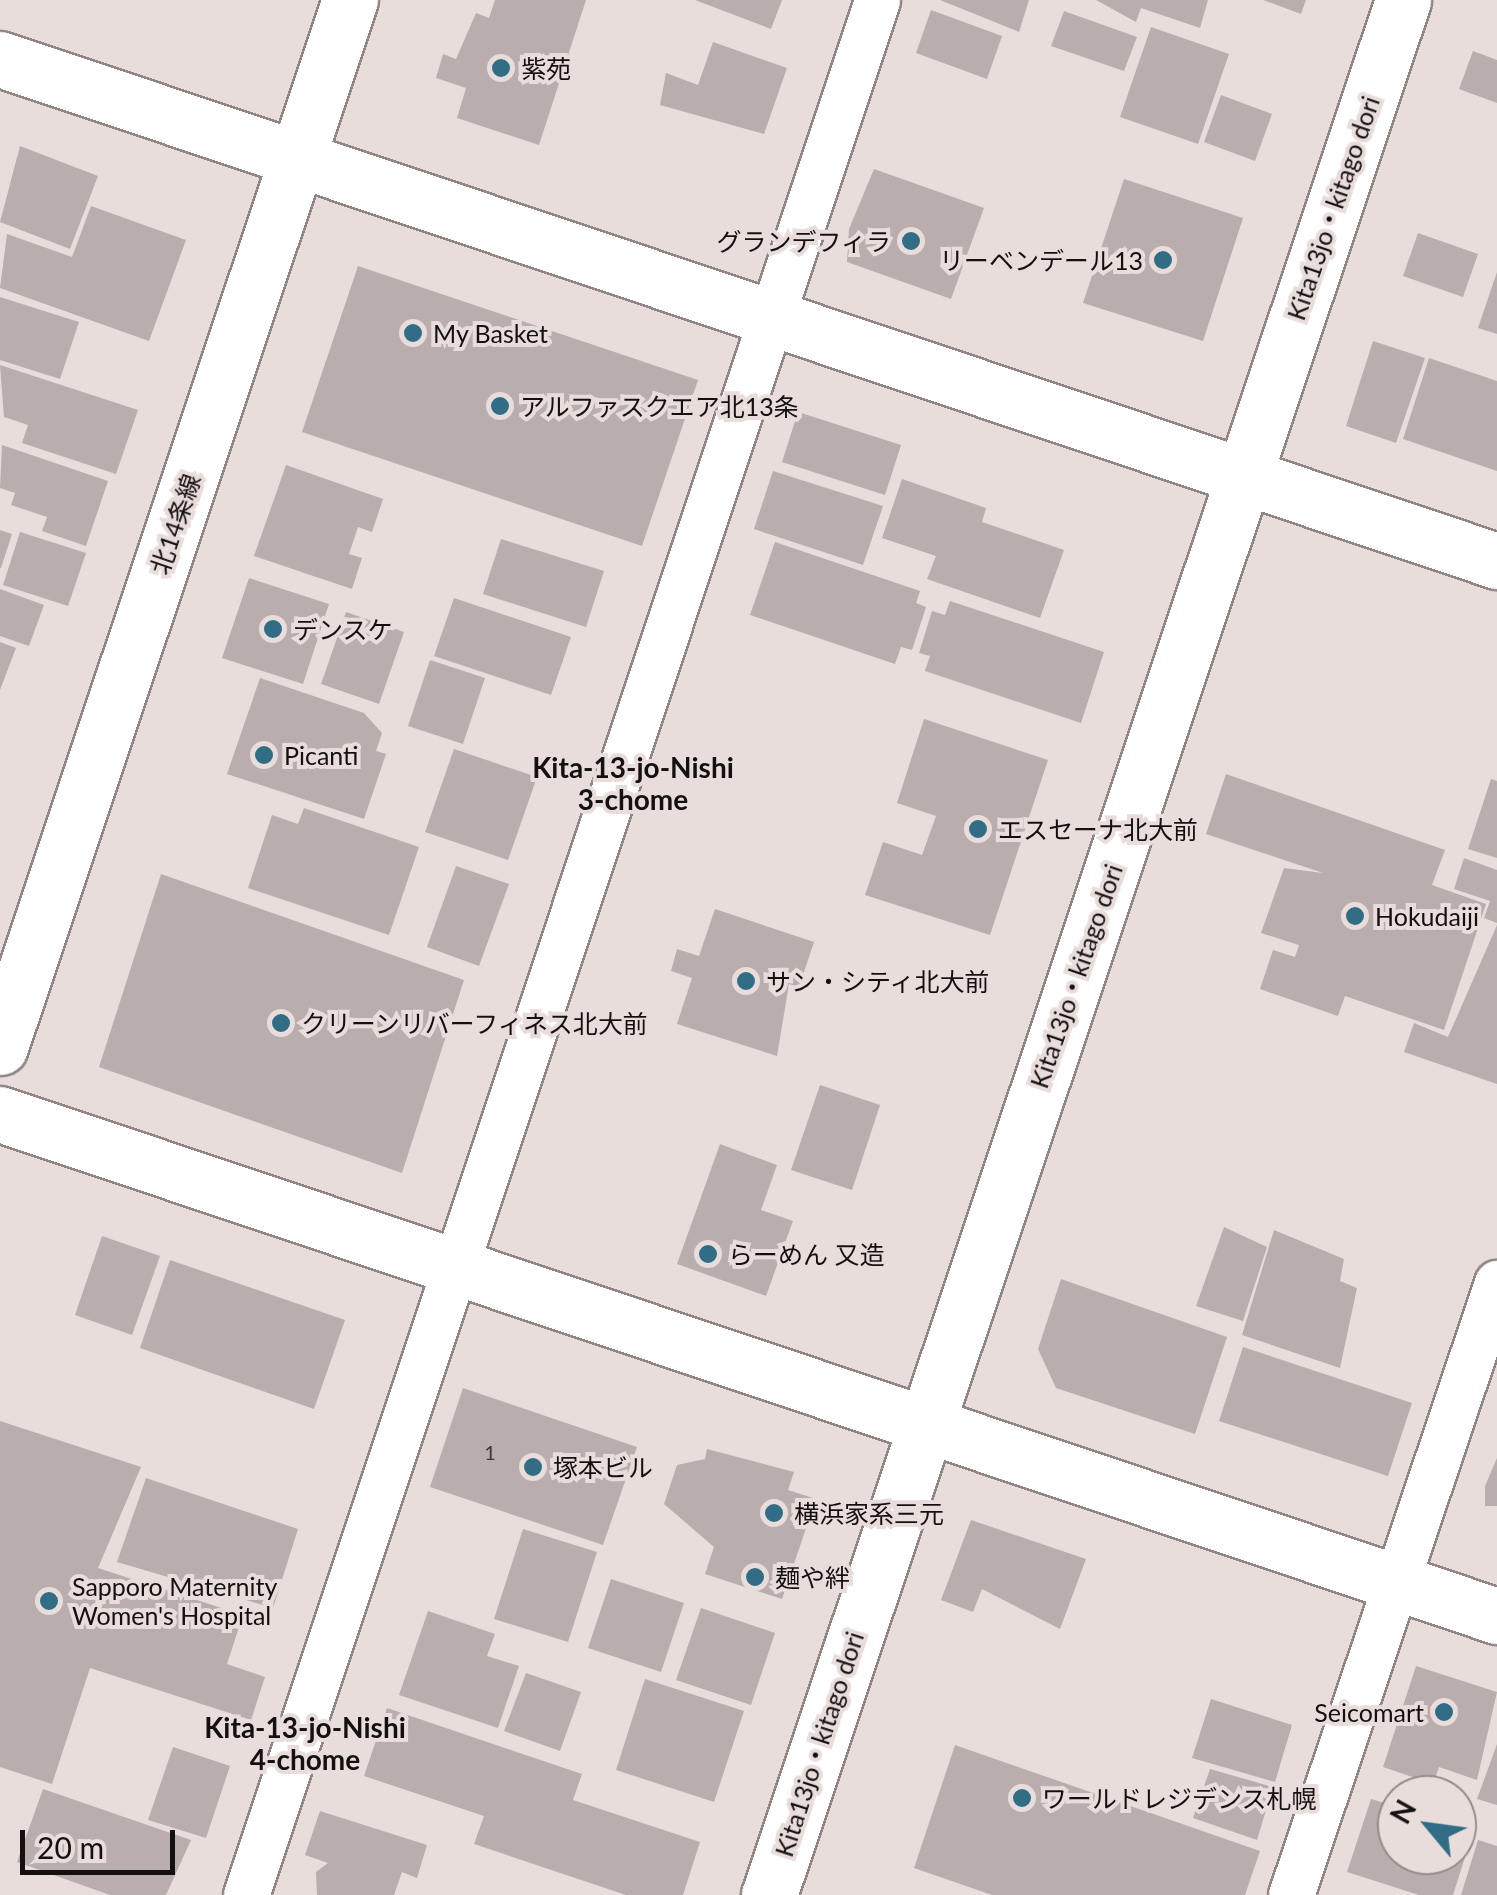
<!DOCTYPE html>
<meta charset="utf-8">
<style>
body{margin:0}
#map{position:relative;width:1497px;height:1895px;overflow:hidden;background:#e9dddc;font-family:Lato,"Noto Sans JP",sans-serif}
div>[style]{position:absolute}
.building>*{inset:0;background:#b9adad}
.roads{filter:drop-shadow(2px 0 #918585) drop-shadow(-2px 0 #918585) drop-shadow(0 2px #918585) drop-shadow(0 -2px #918585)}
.minor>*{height:45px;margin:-22.5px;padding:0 22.5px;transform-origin:22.5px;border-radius:22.5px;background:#fff}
.tertiary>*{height:55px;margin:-27.5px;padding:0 27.5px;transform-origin:27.5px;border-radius:27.5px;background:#fff}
.dots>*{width:28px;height:28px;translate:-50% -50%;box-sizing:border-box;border:5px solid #e9dddc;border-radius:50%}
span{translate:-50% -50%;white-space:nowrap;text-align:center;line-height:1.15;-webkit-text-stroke:8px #e9dddc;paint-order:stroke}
.number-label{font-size:20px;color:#3d3737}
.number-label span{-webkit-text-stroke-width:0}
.poi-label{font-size:25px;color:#141010}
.left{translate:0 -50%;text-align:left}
.right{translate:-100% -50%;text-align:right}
.street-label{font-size:25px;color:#141010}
.neighbourhood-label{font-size:28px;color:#141010;font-weight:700}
.north{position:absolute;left:1377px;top:1775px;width:100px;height:100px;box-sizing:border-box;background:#e9dddc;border:2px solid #948b8a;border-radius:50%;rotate:299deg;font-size:28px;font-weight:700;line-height:40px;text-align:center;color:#141010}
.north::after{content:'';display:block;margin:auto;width:35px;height:45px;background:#316e85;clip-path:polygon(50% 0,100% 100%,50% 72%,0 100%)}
.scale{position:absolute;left:20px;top:1830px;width:155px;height:45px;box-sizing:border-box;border:5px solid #141010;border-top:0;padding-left:12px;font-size:30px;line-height:35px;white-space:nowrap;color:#141010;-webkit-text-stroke:8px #e9dddc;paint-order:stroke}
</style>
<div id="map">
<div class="building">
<i style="clip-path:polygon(495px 0,586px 0,539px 145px,457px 118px,466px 88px,436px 78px,443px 54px,456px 59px,476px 13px,489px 18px)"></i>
<i style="clip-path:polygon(695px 0,782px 0,771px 29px)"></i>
<i style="clip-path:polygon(940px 0,1029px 0,1019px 32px)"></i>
<i style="clip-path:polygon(1096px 0,1208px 0,1200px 28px,1141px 8px,1136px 22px)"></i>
<i style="clip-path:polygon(1263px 0,1306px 0,1301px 14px)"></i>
<i style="clip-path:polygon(931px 10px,1002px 36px,987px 79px,916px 53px)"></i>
<i style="clip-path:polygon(1064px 11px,1137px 37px,1124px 71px,1051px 46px)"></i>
<i style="clip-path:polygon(1151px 27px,1229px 54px,1198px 144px,1120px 117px)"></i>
<i style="clip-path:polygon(713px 42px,787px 68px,764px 134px,660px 105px,666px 73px,698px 85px)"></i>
<i style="clip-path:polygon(1473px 51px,1497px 60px,1497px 103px,1459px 89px)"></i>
<i style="clip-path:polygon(1221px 95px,1272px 114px,1255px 161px,1204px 142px)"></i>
<i style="clip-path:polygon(20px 146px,98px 176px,70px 249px,0 222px)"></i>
<i style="clip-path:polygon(874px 169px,984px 208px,951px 299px,847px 262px,849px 229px)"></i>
<i style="clip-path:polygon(1124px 179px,1243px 218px,1203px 341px,1083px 303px)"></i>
<i style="clip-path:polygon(91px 206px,186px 240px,149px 341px,0 288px,7px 234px,72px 257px)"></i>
<i style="clip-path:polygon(1418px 233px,1478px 254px,1463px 297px,1403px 276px)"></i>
<i style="clip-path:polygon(358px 266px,698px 380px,642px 546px,302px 432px)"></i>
<i style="clip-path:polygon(1497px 272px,1497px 334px,1478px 328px)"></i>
<i style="clip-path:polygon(0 297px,79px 322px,60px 379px,0 360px)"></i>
<i style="clip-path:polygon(1373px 341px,1425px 358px,1396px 443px,1346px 426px)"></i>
<i style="clip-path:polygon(1429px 358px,1497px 381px,1497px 471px,1403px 439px)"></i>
<i style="clip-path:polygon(0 365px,138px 410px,116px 474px,22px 443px,28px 425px,4px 417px)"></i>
<i style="clip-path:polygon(798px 412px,901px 445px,885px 495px,782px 462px)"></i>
<i style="clip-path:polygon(2px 445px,108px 481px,86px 546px,42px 531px,47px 517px,11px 505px,15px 493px,0 488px)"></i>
<i style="clip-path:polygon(286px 465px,383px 499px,372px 532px,358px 527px,349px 554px,362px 558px,352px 589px,254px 556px)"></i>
<i style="clip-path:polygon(773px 471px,883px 506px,863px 565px,754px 529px)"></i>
<i style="clip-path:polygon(902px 479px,986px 508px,982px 522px,1064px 550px,1040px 618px,927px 579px,936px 556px,882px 538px)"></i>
<i style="clip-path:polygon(0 530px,12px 534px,1px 568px,0 568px)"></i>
<i style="clip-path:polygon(20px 532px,86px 553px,68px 606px,3px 585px)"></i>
<i style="clip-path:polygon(501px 539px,604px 571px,586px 627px,483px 594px)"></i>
<i style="clip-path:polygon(775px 542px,920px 591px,916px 603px,926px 607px,912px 650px,901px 647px,895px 664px,750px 615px)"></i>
<i style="clip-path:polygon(249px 578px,329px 604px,303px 684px,222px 658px)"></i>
<i style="clip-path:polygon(0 589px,44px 605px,29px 646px,0 636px)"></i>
<i style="clip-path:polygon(454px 598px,571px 637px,551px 695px,434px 656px)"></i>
<i style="clip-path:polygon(950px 601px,1104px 652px,1081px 723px,925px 671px,930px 656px,919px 653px,932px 611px,945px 615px)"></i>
<i style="clip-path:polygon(346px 612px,404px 632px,379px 704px,321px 684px)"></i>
<i style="clip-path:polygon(0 642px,16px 648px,0 690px)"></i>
<i style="clip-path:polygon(430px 660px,485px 678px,463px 744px,408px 726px)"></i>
<i style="clip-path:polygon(260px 678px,364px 713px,382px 733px,376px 751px,386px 754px,364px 819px,227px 774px)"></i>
<i style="clip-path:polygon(924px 719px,1048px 760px,990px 935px,865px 895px,883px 842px,922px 855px,936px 816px,897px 803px)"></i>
<i style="clip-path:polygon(454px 749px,537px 777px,508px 860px,425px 832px)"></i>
<i style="clip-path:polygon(1226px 774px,1445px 850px,1432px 885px,1486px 904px,1444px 1030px,1345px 996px,1338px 1016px,1260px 989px,1273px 950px,1295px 957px,1299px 945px,1261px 933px,1284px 868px,1323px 873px,1206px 834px)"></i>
<i style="clip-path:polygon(1491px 779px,1497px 781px,1497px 858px,1468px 849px)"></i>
<i style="clip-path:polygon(304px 808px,419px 847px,389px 935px,248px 888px,272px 815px,298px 824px)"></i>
<i style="clip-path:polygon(1464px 858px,1497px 870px,1497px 923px,1484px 918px,1490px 901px,1454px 889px)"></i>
<i style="clip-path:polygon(456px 866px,509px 884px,479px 966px,427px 947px)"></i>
<i style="clip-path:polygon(161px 874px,464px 980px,402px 1173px,99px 1067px)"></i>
<i style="clip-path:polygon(715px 909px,814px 942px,799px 987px,789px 984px,777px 1056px,677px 1024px,692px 978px,671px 971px,677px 949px,699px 956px)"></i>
<i style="clip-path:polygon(1497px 925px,1497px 1084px,1404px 1052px,1414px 1023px,1448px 1037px)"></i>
<i style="clip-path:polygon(820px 1085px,880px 1105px,852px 1190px,791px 1170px)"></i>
<i style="clip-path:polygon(720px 1144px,777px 1165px,761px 1210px,793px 1221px,766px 1296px,677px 1264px)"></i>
<i style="clip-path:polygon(1224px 1227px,1267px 1247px,1243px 1321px,1196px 1306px)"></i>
<i style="clip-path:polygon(1274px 1230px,1344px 1259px,1340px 1281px,1357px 1288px,1340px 1368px,1242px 1335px)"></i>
<i style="clip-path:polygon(102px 1236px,160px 1256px,132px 1335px,75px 1315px)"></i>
<i style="clip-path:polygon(170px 1260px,345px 1320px,314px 1409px,140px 1348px)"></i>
<i style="clip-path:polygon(1061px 1279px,1227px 1337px,1195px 1434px,1056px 1388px,1038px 1349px)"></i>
<i style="clip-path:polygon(1243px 1347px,1412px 1403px,1388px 1476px,1219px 1421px)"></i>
<i style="clip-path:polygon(463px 1388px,637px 1447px,603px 1545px,430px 1487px)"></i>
<i style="clip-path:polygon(0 1421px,141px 1467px,98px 1568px,243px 1615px,227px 1664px,265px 1677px,251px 1720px,90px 1668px,52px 1784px,0 1767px)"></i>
<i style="clip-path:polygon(707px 1449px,794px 1472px,788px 1490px,816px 1499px,782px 1599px,705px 1574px,714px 1547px,664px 1504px,677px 1465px,705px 1459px)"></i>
<i style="clip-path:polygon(1497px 1458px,1497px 1506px,1485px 1506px,1485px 1486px)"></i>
<i style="clip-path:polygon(146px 1478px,298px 1529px,273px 1608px,117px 1562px)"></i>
<i style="clip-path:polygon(971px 1520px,1086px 1559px,1060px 1629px,982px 1589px,973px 1612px,941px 1600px)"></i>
<i style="clip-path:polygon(523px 1529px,597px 1552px,568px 1642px,494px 1619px)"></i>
<i style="clip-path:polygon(611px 1579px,684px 1603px,661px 1672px,588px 1648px)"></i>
<i style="clip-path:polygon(701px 1608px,775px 1633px,751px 1705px,676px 1680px)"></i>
<i style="clip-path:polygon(428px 1611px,495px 1634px,487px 1656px,519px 1666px,498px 1728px,399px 1695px)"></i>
<i style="clip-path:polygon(1416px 1666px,1497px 1692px,1477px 1780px,1439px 1767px,1433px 1784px,1383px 1767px)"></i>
<i style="clip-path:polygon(526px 1673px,581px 1692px,560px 1751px,504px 1731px)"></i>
<i style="clip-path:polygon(645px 1679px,744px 1711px,714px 1802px,616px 1770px)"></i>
<i style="clip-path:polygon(1211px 1699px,1292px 1725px,1275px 1782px,1192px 1758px)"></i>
<i style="clip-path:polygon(387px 1708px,582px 1774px,573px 1800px,700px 1842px,683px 1895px,626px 1895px,474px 1844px,484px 1816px,364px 1776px)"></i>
<i style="clip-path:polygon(1497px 1744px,1497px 1805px,1477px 1799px)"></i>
<i style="clip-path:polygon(955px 1745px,1260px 1851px,1245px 1895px,992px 1895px,914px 1868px)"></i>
<i style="clip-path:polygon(173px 1747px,230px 1766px,206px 1838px,148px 1820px)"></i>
<i style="clip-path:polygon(1210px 1769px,1273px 1787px,1257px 1840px,1193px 1818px)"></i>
<i style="clip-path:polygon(43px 1789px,191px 1840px,166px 1895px,110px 1895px,17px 1862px)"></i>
<i style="clip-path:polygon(1371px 1799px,1397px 1807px,1397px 1855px,1457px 1855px,1457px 1826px,1473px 1832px,1453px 1895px,1419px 1895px,1347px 1872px)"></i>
<i style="clip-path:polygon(320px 1811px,427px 1845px,417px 1878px,402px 1872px,394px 1895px,317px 1895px,316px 1872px,328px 1863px,305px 1855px)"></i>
<i style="clip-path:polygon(1478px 1840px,1497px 1846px,1497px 1895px,1461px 1895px)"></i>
</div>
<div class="roads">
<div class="minor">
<i style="left:246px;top:1895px;width:1997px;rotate:-71.58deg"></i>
<i style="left:1291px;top:1895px;width:646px;rotate:-71.4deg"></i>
</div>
<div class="tertiary">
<i style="left:0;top:59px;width:1579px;rotate:18.54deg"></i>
<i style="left:0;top:1047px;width:1104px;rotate:-71.52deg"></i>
<i style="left:0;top:1114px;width:1579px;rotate:18.54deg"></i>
<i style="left:769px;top:1895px;width:1998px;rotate:-71.5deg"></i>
</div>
</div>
<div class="dots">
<i style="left:501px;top:68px;background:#316e85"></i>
<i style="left:911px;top:241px;background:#316e85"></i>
<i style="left:1163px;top:260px;background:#316e85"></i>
<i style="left:413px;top:333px;background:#316e85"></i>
<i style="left:500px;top:406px;background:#316e85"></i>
<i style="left:273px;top:629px;background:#316e85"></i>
<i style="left:264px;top:755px;background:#316e85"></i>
<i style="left:978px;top:829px;background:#316e85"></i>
<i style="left:1355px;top:916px;background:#316e85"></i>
<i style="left:746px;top:981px;background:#316e85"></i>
<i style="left:281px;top:1023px;background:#316e85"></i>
<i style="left:708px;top:1254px;background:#316e85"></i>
<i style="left:533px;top:1467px;background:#316e85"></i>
<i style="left:774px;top:1513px;background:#316e85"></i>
<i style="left:755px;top:1577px;background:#316e85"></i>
<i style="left:49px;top:1601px;background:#316e85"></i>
<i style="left:1444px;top:1712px;background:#316e85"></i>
<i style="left:1022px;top:1798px;background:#316e85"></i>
</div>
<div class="number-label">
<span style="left:490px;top:1452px">1</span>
</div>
<div class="poi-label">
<span class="left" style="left:521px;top:68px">紫苑</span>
<span class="right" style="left:891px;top:241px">グランデフィラ</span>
<span class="right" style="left:1143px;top:260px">リーベンデール13</span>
<span class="left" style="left:433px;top:333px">My Basket</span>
<span class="left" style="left:520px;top:406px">アルファスクエア北13条</span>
<span class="left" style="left:293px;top:629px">デンスケ</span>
<span class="left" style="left:284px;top:755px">Picanti</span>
<span class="left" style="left:998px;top:829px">エスセーナ北大前</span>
<span class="left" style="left:1375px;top:916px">Hokudaiji</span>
<span class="left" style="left:766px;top:981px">サン・シティ北大前</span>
<span class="left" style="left:301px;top:1023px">クリーンリバーフィネス北大前</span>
<span class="left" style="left:728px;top:1254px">らーめん 又造</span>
<span class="left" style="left:553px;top:1467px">塚本ビル</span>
<span class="left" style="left:794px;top:1513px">横浜家系三元</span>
<span class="left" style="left:775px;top:1577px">麺や絆</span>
<span class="left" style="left:72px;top:1601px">Sapporo Maternity<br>Women's Hospital</span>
<span class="right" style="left:1424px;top:1712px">Seicomart</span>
<span class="left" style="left:1042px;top:1798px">ワールドレジデンス札幌</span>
</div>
<div class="street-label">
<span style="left:1333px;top:208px;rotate:-71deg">Kita13jo・kitago dori</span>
<span style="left:175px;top:524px;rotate:-71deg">北14条線</span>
<span style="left:1076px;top:976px;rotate:-71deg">Kita13jo・kitago dori</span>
<span style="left:819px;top:1744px;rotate:-72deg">Kita13jo・kitago dori</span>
</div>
<div class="neighbourhood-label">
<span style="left:633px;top:783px">Kita-13-jo-Nishi<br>3-chome</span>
<span style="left:305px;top:1743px">Kita-13-jo-Nishi<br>4-chome</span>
</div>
<div class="north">N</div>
<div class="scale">20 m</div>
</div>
